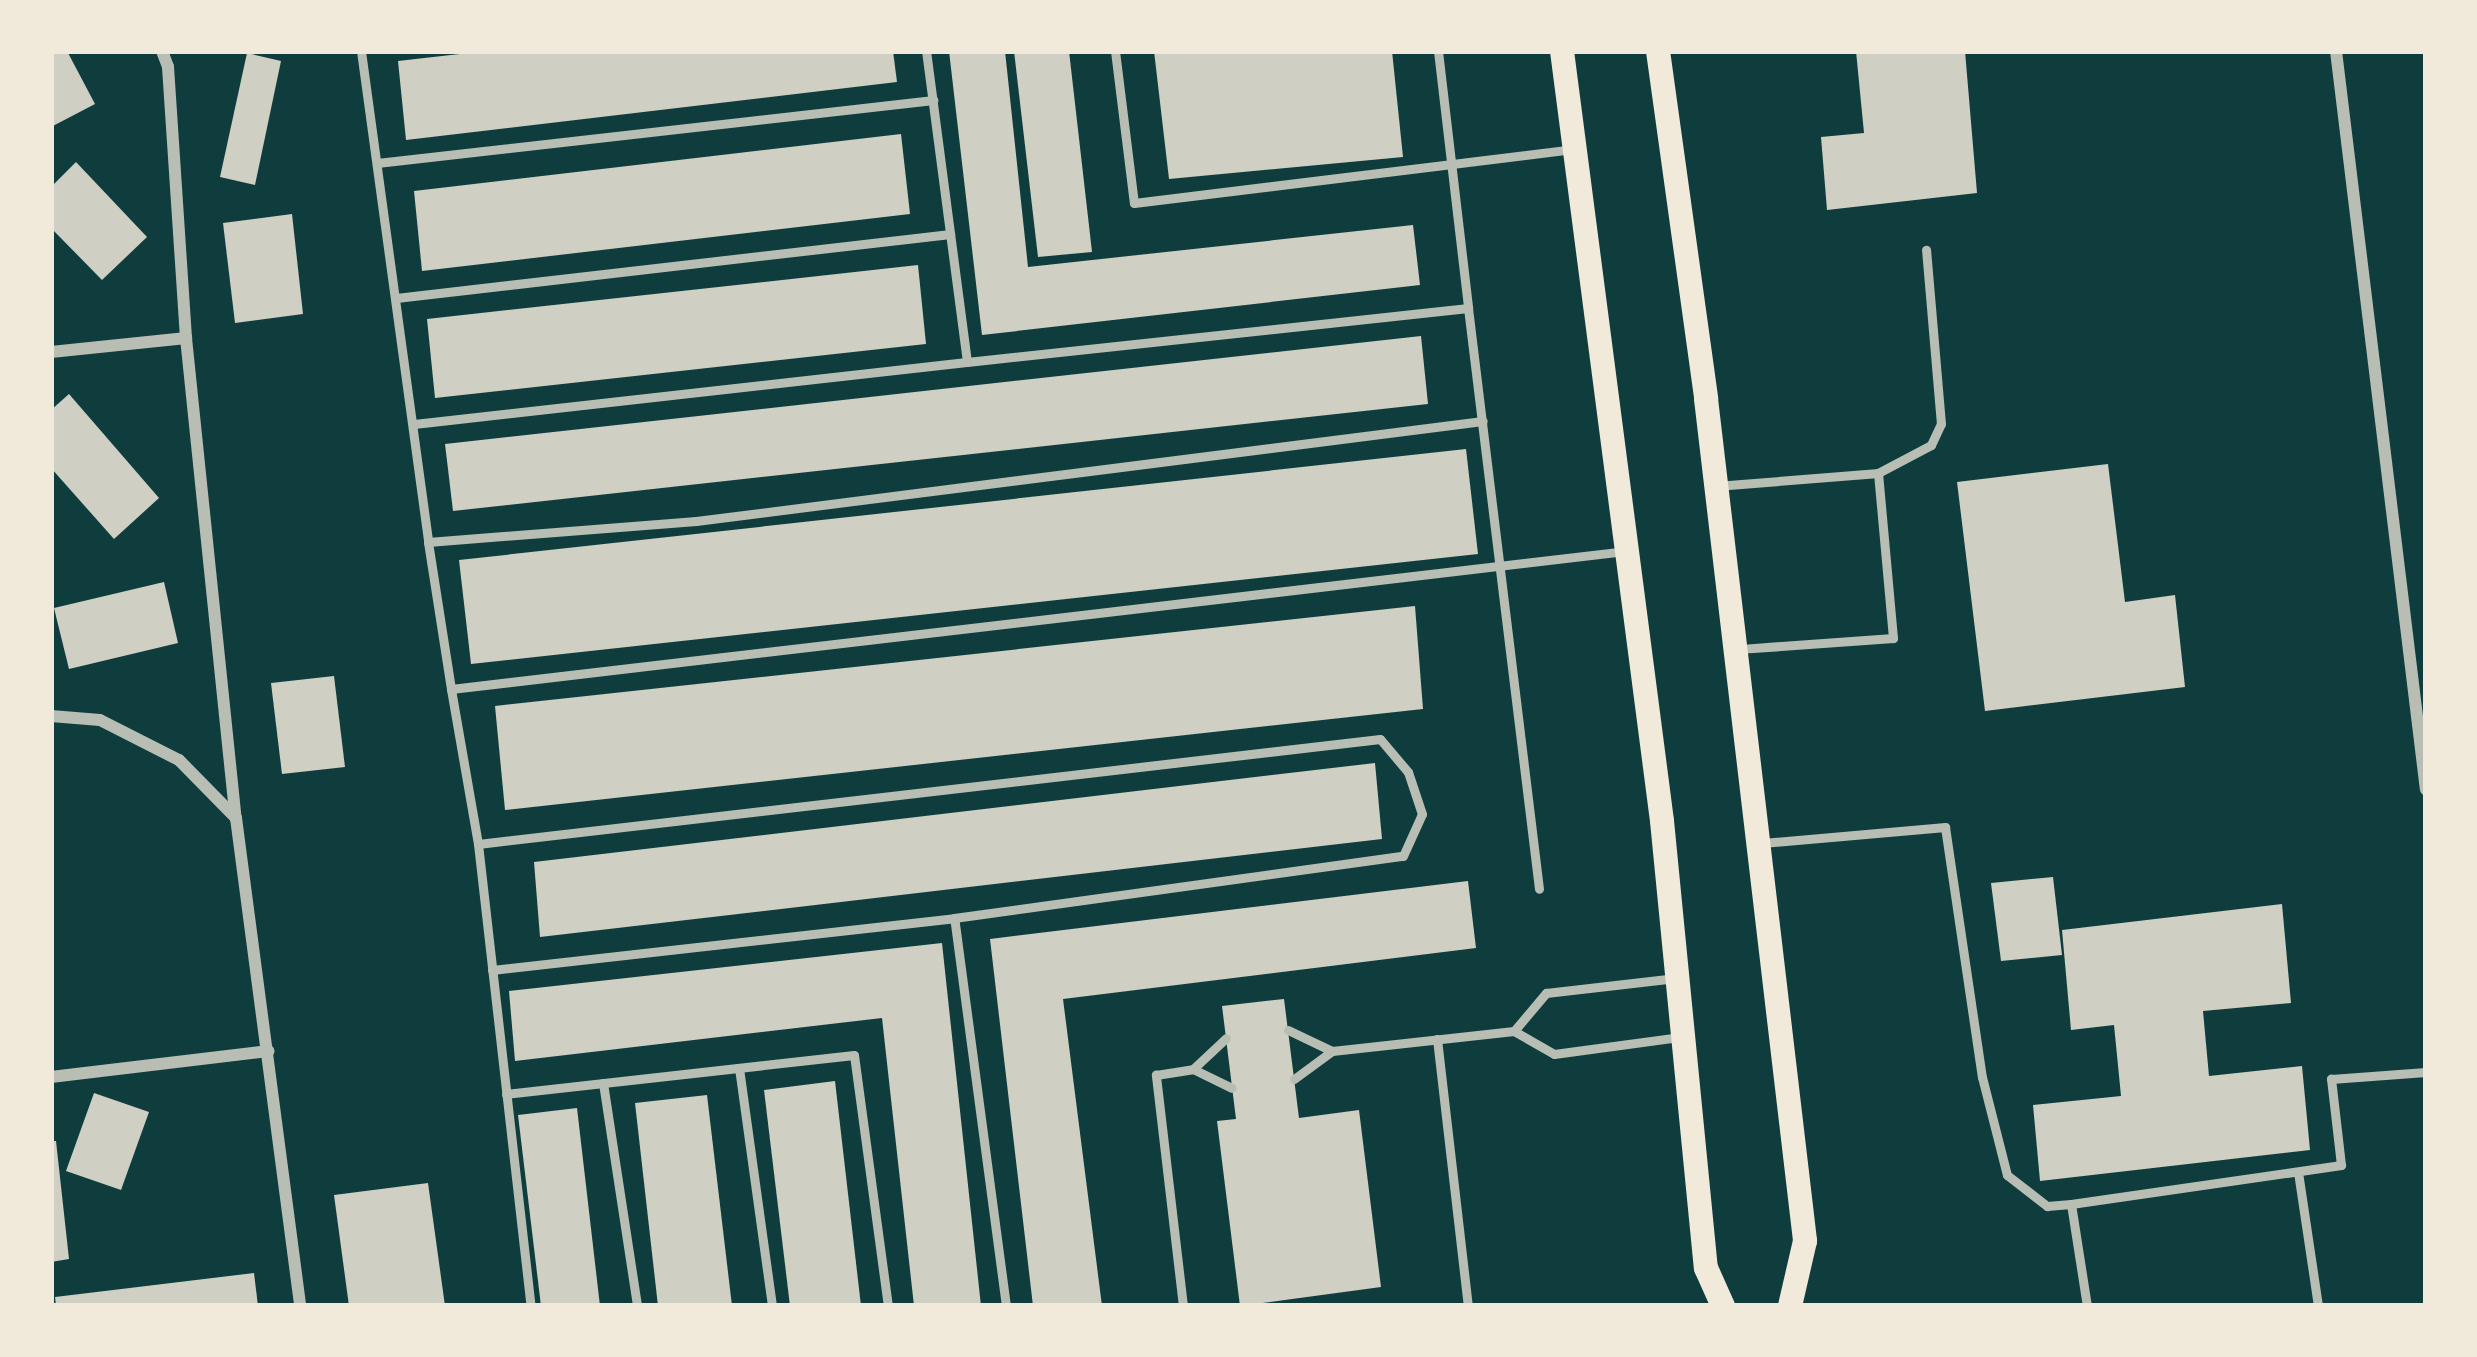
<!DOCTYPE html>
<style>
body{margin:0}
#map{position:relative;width:2477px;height:1357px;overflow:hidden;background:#0f3d3e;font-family:Lora,serif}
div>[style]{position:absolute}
.building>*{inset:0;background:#cfcfc3}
.service>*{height:9px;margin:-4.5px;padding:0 4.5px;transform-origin:4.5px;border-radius:4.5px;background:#b8beb3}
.minor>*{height:12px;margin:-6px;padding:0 6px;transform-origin:6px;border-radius:6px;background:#b8beb3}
.secondary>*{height:24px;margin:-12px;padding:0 12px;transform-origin:12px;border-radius:12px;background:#f1e9da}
span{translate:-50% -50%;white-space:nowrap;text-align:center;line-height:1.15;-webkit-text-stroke:12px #f1e9da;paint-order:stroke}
.frame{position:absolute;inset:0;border:54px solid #f1e9da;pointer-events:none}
</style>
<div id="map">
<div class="building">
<i style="clip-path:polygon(51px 51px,67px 51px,95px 104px,51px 127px)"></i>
<i style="clip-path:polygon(486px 51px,893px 51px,897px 82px,406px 140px,398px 61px)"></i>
<i style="clip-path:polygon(949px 51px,1005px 51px,1028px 267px,1413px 225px,1420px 285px,982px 335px)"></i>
<i style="clip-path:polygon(1014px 51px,1069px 51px,1092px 252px,1038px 257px)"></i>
<i style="clip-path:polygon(1154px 51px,1392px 51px,1403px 157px,1169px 179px)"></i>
<i style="clip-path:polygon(1856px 51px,1965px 51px,1977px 193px,1827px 210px,1821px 137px,1864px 133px)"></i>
<i style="clip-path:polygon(247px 53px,281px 61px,255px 185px,220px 177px)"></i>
<i style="clip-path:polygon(901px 134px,910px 214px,422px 271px,414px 191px)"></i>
<i style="clip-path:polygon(76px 162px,147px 237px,102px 280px,51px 228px,51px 187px)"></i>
<i style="clip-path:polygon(292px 214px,303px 314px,235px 323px,223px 223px)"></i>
<i style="clip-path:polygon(918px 265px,926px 344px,435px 398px,427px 319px)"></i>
<i style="clip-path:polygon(1421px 336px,1428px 404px,453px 511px,445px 444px)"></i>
<i style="clip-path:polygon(69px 394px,159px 498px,114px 539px,51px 468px,51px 410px)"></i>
<i style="clip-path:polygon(1466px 449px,1478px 554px,471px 664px,459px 560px)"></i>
<i style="clip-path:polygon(2108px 464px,2125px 602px,2175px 595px,2185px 687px,1985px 711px,1957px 482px)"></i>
<i style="clip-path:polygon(164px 582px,178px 643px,69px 669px,54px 608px)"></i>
<i style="clip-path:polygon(1415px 606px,1423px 709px,505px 810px,495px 706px)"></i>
<i style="clip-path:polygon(334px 676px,345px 767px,282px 774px,271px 683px)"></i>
<i style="clip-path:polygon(1375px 763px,1382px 839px,540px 937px,534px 862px)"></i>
<i style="clip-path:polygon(2053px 877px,2062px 955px,2001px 961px,1991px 883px)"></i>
<i style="clip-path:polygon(1468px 881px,1476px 948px,1063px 999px,1102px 1306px,1033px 1306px,990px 939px)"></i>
<i style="clip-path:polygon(2282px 904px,2291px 1003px,2203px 1011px,2209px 1076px,2302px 1066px,2310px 1150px,2040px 1181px,2033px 1105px,2121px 1096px,2114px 1025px,2071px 1030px,2062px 930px)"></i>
<i style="clip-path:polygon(942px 943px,981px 1306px,914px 1306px,882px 1018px,515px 1061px,509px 991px)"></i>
<i style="clip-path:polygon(1284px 999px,1299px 1118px,1359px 1110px,1381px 1287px,1240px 1306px,1217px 1121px,1236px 1119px,1222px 1006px)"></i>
<i style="clip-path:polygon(835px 1081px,861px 1306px,790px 1306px,764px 1090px)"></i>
<i style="clip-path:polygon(94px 1093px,149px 1112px,121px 1190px,66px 1171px)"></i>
<i style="clip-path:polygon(707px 1095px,732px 1306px,658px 1306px,635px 1103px)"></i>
<i style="clip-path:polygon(577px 1108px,600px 1306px,541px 1306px,518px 1115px)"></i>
<i style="clip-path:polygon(51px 1141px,56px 1141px,69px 1259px,51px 1262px)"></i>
<i style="clip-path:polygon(428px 1183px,445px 1306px,349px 1306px,334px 1195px)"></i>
<i style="clip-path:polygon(254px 1273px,258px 1306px,56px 1306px,55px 1297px)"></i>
</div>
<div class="service">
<i style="left:361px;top:51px;width:496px;rotate:82.2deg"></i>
<i style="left:428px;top:542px;width:269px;rotate:-4.5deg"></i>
<i style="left:696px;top:521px;width:793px;rotate:-7.24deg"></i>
<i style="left:1115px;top:51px;width:153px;rotate:82.9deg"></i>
<i style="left:1134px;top:203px;width:442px;rotate:-7deg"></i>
<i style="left:1438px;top:51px;width:259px;rotate:83.3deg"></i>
<i style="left:377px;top:163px;width:560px;rotate:-6.46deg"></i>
<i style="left:396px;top:298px;width:558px;rotate:-6.59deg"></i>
<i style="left:967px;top:362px;width:504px;rotate:-6.15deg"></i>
<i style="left:1468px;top:308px;width:585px;rotate:83.03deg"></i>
<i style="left:414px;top:424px;width:556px;rotate:-6.4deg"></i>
<i style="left:967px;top:362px;width:314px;rotate:-97.5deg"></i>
<i style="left:1878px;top:473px;width:60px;rotate:-27.8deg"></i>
<i style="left:1931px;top:445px;width:23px;rotate:-65deg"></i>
<i style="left:1941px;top:424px;width:175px;rotate:-94.9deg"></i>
<i style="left:1716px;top:486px;width:163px;rotate:-4.6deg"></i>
<i style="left:1878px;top:473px;width:166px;rotate:84.8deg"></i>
<i style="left:1893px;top:638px;width:152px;rotate:175.9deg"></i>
<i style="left:428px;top:542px;width:149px;rotate:81.1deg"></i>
<i style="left:1762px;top:843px;width:184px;rotate:-5deg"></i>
<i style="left:1945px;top:827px;width:253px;rotate:81.6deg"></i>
<i style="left:1982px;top:1077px;width:101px;rotate:75.7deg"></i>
<i style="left:2007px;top:1175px;width:51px;rotate:37.8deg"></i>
<i style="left:2047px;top:1206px;width:24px;rotate:-5deg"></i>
<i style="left:2071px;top:1204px;width:103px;rotate:81.1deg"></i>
<i style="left:478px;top:844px;width:465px;rotate:83.5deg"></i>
<i style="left:492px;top:970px;width:465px;rotate:-6.4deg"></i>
<i style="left:1288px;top:1030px;width:49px;rotate:25.5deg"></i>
<i style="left:1514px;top:1031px;width:50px;rotate:-49.9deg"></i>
<i style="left:1546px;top:993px;width:131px;rotate:-6.6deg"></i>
<i style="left:1437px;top:1039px;width:269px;rotate:83.4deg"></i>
<i style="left:739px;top:1068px;width:240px;rotate:82.1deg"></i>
<i style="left:1193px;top:1069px;width:43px;rotate:26deg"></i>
<i style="left:1294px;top:1079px;width:47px;rotate:-36.4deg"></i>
<i style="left:1332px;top:1051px;width:183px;rotate:-6.3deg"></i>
<i style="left:1514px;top:1031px;width:46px;rotate:29.9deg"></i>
<i style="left:1554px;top:1054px;width:126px;rotate:-7.7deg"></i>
<i style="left:603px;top:1083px;width:226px;rotate:81.3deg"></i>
<i style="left:506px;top:1094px;width:350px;rotate:-6.4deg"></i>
<i style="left:854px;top:1055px;width:253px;rotate:82.3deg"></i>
<i style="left:2298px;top:1172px;width:135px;rotate:81.5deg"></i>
<i style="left:2071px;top:1204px;width:273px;rotate:-8.2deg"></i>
<i style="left:2341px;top:1165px;width:87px;rotate:-96.6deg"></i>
<i style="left:2331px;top:1079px;width:95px;rotate:-4.2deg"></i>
<i style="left:1006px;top:1306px;width:391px;rotate:-97.6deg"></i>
<i style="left:954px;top:918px;width:453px;rotate:-7.9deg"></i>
<i style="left:1403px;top:856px;width:46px;rotate:-65.7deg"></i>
<i style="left:1422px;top:814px;width:44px;rotate:-108.4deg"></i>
<i style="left:1408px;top:772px;width:43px;rotate:-130.3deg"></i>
<i style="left:1380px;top:739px;width:908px;rotate:173.36deg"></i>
<i style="left:478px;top:844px;width:157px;rotate:-99.9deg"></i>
<i style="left:451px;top:689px;width:1182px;rotate:-6.7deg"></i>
<i style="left:1183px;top:1306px;width:233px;rotate:-96.7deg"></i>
<i style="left:1156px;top:1075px;width:37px;rotate:-9deg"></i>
<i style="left:1193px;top:1069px;width:45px;rotate:-43.2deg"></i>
</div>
<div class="minor">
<i style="left:162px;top:51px;width:17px;rotate:69deg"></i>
<i style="left:168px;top:67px;width:272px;rotate:86.2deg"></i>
<i style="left:186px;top:338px;width:483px;rotate:84.1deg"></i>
<i style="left:236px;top:818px;width:492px;rotate:82.5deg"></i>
<i style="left:2336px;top:51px;width:744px;rotate:83.06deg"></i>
<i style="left:51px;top:352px;width:136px;rotate:-5.9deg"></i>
<i style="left:51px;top:716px;width:49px;rotate:4.7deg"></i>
<i style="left:100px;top:720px;width:89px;rotate:26.9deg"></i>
<i style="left:179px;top:760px;width:81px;rotate:45.5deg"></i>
<i style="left:51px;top:1077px;width:219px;rotate:-6.8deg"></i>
</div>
<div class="secondary">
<i style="left:1562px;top:51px;width:776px;rotate:82.6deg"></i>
<i style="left:1662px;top:821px;width:449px;rotate:84.4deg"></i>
<i style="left:1706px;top:1268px;width:42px;rotate:65.9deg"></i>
<i style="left:1658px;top:51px;width:351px;rotate:82.1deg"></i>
<i style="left:1706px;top:399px;width:848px;rotate:83.29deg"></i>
<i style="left:1805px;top:1241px;width:67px;rotate:103deg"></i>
</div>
<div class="frame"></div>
</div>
